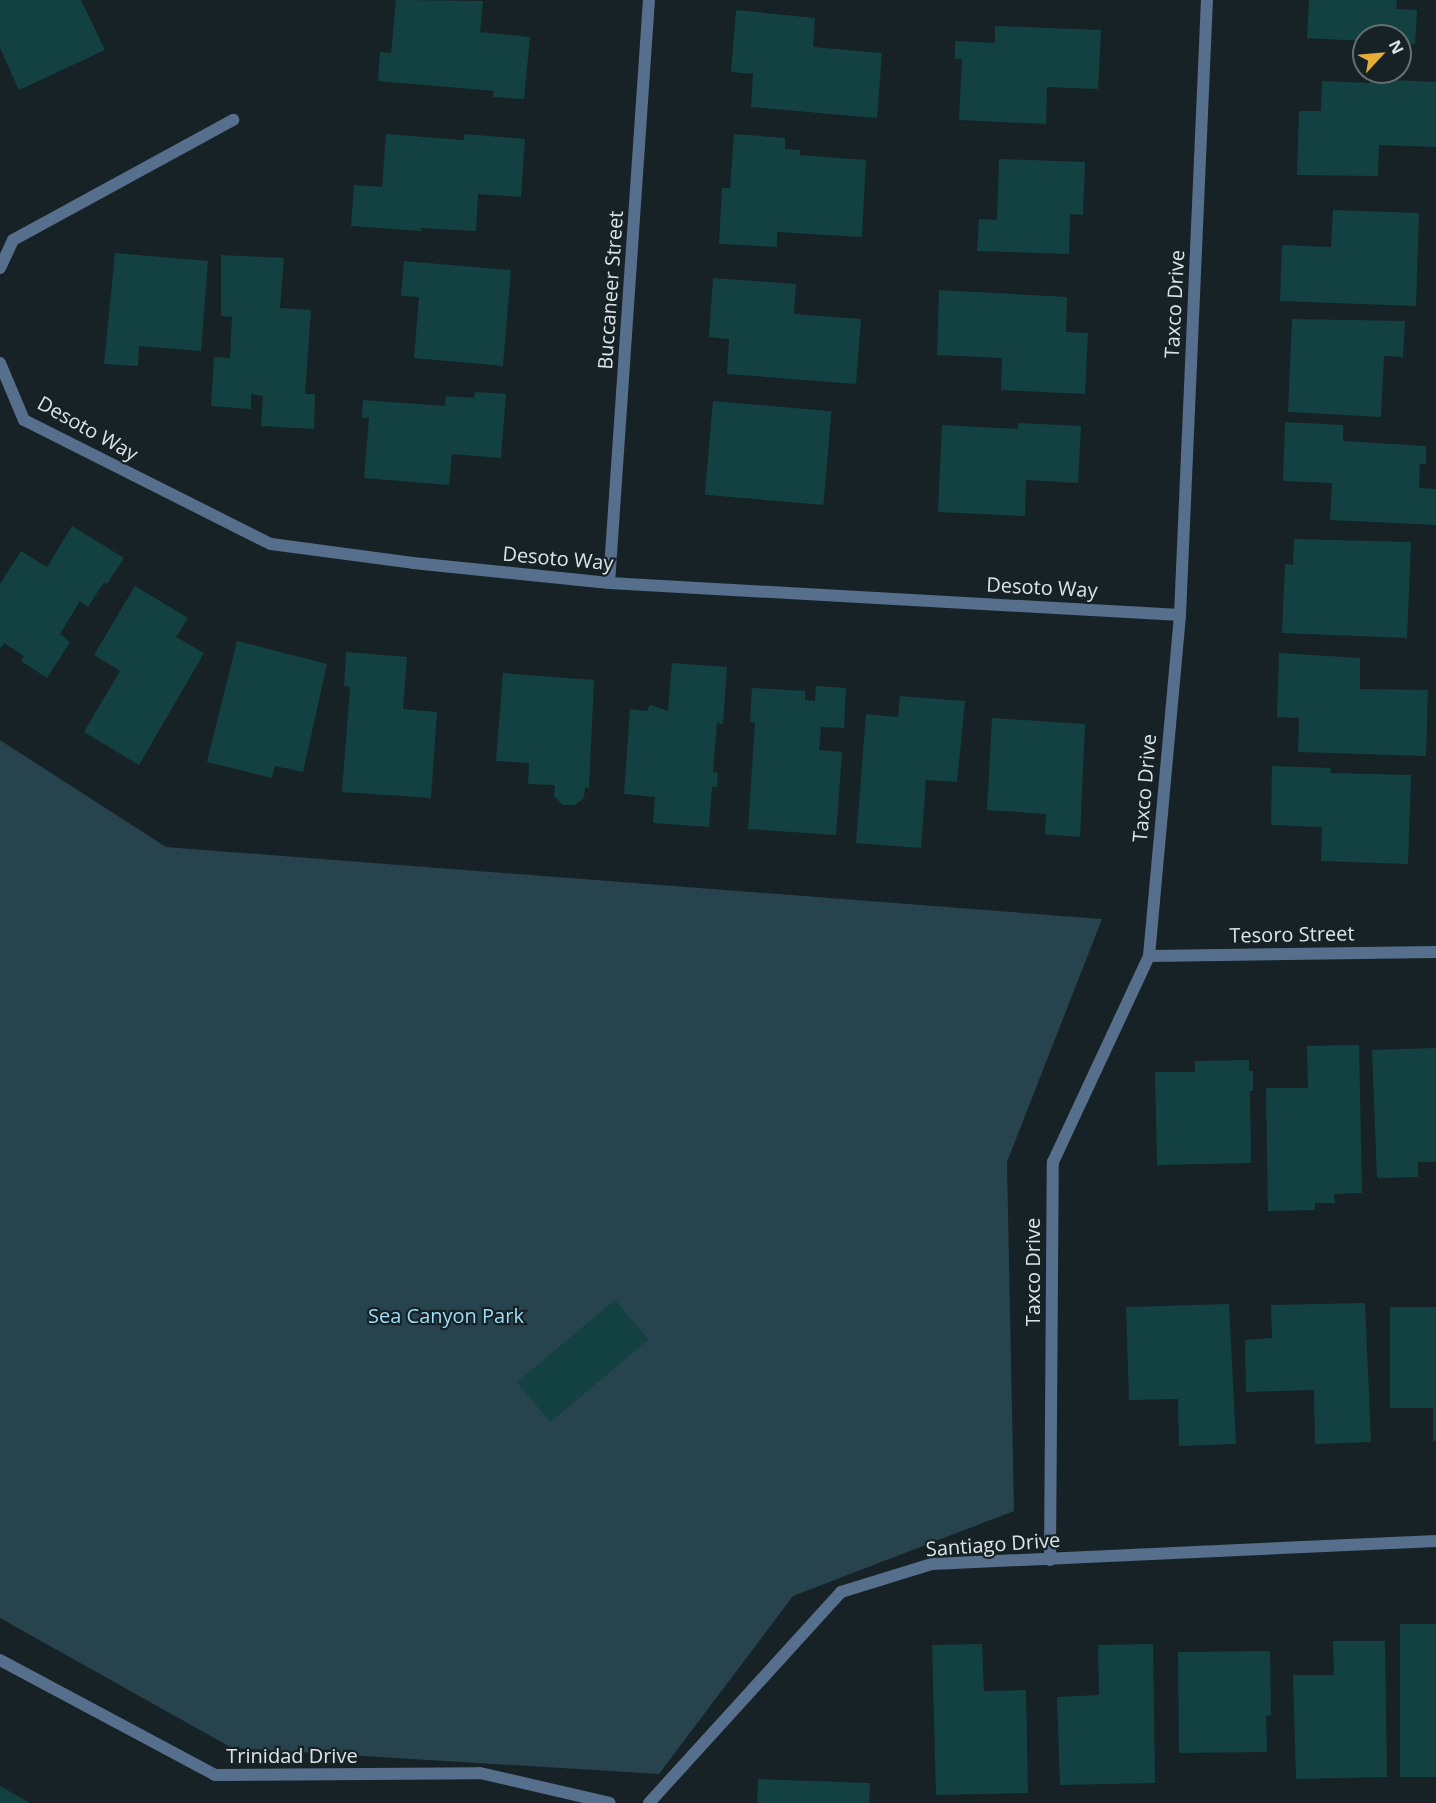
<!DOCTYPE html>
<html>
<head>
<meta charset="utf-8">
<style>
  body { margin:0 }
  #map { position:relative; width:1436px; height:1803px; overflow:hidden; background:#172226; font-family:"Open Sans",sans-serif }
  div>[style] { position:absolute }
  .green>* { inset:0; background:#27434d }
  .building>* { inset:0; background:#134141; transform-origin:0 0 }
  .minor>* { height:12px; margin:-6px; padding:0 6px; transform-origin:6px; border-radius:6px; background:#566f8c }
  span { translate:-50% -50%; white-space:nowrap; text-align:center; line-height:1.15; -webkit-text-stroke:4.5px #172226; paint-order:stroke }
  .street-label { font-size:20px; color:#dde4e7 }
  .park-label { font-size:20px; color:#9edef7 }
  .north { position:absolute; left:1352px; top:24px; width:60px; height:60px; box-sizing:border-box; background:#172226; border:2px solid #667073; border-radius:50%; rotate:64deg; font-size:16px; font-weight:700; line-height:24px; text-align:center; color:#dde4e7 }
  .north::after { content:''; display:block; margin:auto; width:21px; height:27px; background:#e4ae35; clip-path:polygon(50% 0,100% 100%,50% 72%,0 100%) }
</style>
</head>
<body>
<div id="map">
  <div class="green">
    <div style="clip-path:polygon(0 740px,166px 847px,1102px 919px,1007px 1162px,1014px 1511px,793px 1596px,659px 1774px,232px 1748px,0 1618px)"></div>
  </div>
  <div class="building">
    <div style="clip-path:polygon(0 0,81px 0,105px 50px,19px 90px,0 48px)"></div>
    <div style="clip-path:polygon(396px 0,483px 1px,480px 32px,530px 37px,524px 99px,493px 97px,494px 91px,378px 81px,380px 52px,391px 53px)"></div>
    <div style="clip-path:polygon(1309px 0,1397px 0,1396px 9px,1417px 10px,1415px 44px,1400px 43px,1400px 36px,1364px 36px,1364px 41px,1307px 38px)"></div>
    <div style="clip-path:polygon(736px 10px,815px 18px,813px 47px,882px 53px,877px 118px,751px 107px,753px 74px,731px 72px)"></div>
    <div style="clip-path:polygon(995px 26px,1101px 30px,1098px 89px,1047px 87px,1046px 124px,959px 120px,962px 59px,955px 59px,955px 41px,995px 43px)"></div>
    <div style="clip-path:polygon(1370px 79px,1436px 82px,1436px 147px,1379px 145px,1378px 176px,1297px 175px,1299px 111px,1321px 111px,1322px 81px,1370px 83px)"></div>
    <div style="clip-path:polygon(386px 134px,464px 140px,464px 134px,525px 139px,521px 197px,478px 194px,476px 231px,421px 228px,421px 231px,351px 226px,354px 185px,382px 187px)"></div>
    <div style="clip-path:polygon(734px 134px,785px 138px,785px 149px,800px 150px,800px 155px,866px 160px,862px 237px,777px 232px,777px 247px,719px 244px,722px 188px,730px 188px)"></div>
    <div style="clip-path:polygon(999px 159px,1085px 162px,1083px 215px,1070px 214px,1069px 254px,977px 251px,979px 219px,997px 220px)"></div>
    <div style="clip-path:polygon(1333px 210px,1419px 213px,1416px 306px,1280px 301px,1282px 245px,1331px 247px)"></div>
    <div style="clip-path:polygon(115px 253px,208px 261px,201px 351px,139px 346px,138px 366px,104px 364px)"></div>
    <div style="clip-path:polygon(221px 255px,284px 258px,280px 308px,311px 310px,305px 394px,315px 394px,314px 429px,261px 426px,263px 396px,251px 394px,251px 409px,211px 406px,214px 357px,230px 358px,232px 317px,221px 316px)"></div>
    <div style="clip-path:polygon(404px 261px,511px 270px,503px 366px,414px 358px,419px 297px,401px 296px)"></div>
    <div style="clip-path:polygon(713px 278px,796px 284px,794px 314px,861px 319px,856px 384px,727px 374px,729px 339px,709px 337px)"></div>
    <div style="clip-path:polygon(939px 290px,1067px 297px,1066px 332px,1088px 333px,1085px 394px,1001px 390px,1002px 358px,937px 355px)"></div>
    <div style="clip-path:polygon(1292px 319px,1405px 321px,1403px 357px,1384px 356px,1381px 417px,1288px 412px)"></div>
    <div style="clip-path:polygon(475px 392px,506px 394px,501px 458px,452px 454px,449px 485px,364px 478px,369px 418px,362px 418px,363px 400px,445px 406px,446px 396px,474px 398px)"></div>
    <div style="left:713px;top:401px;width:119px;height:94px;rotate:5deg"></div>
    <div style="clip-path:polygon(1285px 422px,1343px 425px,1343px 441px,1426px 446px,1426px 464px,1420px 464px,1419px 488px,1436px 489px,1436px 525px,1330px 520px,1332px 483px,1283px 481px)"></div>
    <div style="clip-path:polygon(1018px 423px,1081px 426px,1078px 483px,1026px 480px,1025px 516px,938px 512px,942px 425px,1018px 429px)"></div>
    <div style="clip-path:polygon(72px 526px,124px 558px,107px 584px,104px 582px,88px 607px,80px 601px,60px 634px,70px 642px,47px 678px,21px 661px,24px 656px,4px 643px,0 649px,0 584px,21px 551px,47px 567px)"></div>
    <div style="clip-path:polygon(1294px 539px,1411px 542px,1407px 638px,1282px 633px,1285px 564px,1293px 565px)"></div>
    <div style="clip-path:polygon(135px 586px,188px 618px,176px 637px,204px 653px,139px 765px,84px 732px,120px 671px,94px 655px)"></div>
    <div style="clip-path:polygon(237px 641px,327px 664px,303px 772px,275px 766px,272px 778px,207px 762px)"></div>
    <div style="clip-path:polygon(346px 652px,407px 657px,403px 709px,437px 712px,431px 798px,342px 792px,350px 687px,344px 686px)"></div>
    <div style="clip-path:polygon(1279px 653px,1360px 658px,1360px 689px,1428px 690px,1426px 756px,1298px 752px,1299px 718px,1277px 717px)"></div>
    <div style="clip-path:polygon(672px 663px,727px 667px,723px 724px,717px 723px,713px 772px,718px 773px,717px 787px,712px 787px,709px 827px,653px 823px,655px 797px,624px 794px,630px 709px,647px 711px,650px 705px,668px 711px)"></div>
    <div style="clip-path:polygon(503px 673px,594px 680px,589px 788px,585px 787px,584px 798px,575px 805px,563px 805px,554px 796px,555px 785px,528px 784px,529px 763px,496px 761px)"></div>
    <div style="clip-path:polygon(816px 686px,846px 688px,844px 728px,821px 727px,819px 750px,842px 752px,836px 835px,748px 829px,755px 723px,750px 722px,752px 688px,805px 691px,805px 700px,815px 701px)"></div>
    <div style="clip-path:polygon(900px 696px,965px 701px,957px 782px,926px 780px,921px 848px,856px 843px,866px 714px,898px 717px)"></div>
    <div style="clip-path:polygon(992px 718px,1085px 724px,1080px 837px,1045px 834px,1046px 814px,987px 810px)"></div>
    <div style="clip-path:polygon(1272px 766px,1331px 768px,1330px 773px,1411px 775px,1408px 864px,1321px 861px,1322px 827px,1271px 825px)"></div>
    <div style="clip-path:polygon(1359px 1045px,1362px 1193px,1334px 1194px,1335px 1203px,1315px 1203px,1315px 1210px,1268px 1211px,1266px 1088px,1308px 1088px,1307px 1046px)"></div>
    <div style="clip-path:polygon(1436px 1048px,1436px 1162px,1418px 1162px,1418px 1177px,1377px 1178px,1372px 1050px)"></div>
    <div style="clip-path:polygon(1249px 1060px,1249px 1071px,1253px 1071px,1253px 1091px,1250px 1091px,1251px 1163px,1157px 1165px,1155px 1072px,1195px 1072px,1195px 1061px)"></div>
    <div style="left:615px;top:1300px;width:52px;height:128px;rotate:50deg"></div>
    <div style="clip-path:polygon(1365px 1303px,1371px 1442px,1315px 1444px,1314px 1390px,1246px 1392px,1245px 1340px,1272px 1338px,1271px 1305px)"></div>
    <div style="clip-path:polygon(1229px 1304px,1236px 1444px,1179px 1446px,1178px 1399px,1129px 1400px,1126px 1307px)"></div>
    <div style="clip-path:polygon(1390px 1307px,1436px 1307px,1436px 1441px,1433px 1441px,1433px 1408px,1390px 1408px)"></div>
    <div style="left:1400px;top:1624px;width:36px;height:153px"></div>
    <div style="clip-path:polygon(1333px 1641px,1385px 1641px,1387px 1777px,1296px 1779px,1293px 1675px,1334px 1675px)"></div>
    <div style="clip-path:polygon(982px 1644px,984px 1691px,1026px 1690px,1028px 1793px,936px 1795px,932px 1645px)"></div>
    <div style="clip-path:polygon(1153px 1644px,1155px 1783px,1060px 1785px,1057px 1697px,1099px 1695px,1098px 1645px)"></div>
    <div style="clip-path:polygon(1270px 1651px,1271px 1715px,1266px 1716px,1267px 1752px,1179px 1753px,1178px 1652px)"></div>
    <div style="left:758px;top:1779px;width:112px;height:24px;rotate:2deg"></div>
    <div style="clip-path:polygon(0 1786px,30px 1803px,0 1803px)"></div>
  </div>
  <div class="minor">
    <div style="left:0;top:268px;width:31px;rotate:-65deg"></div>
    <div style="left:13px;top:240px;width:251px;rotate:-28.6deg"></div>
    <div style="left:0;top:363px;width:62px;rotate:67.2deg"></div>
    <div style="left:24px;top:420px;width:276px;rotate:26.7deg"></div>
    <div style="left:271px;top:544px;width:143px;rotate:7.6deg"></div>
    <div style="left:413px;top:563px;width:197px;rotate:5.8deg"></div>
    <div style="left:609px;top:583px;width:572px;rotate:3.21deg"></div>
    <div style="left:609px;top:583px;width:584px;rotate:-86.08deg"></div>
    <div style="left:1149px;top:956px;width:287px;rotate:-0.8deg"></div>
    <div style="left:1050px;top:1560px;width:398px;rotate:-89.6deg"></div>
    <div style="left:1053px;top:1162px;width:227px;rotate:-65deg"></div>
    <div style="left:1149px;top:956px;width:342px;rotate:-84.8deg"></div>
    <div style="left:1180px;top:615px;width:616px;rotate:-87.49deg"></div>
    <div style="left:0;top:1660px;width:244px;rotate:28.1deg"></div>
    <div style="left:215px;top:1775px;width:265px;rotate:-0.4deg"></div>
    <div style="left:480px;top:1773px;width:133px;rotate:13deg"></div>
    <div style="left:649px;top:1803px;width:285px;rotate:-47.7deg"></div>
    <div style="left:841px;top:1592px;width:95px;rotate:-17.1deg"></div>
    <div style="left:932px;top:1564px;width:505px;rotate:-2.61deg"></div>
  </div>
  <div class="street-label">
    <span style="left:610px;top:290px;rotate:-86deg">Buccaneer Street</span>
    <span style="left:1174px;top:304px;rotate:-87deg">Taxco Drive</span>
    <span style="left:88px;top:428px;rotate:29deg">Desoto Way</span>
    <span style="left:558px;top:558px;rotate:5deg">Desoto Way</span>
    <span style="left:1042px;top:587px;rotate:3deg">Desoto Way</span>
    <span style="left:1144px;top:788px;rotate:-85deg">Taxco Drive</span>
    <span style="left:1292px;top:934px;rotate:-1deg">Tesoro Street</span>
    <span style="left:1032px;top:1272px;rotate:-90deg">Taxco Drive</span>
    <span style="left:993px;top:1544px;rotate:-4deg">Santiago Drive</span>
    <span style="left:292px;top:1755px">Trinidad Drive</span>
  </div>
  <div class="park-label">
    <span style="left:446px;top:1315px">Sea Canyon Park</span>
  </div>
  <div class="north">N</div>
</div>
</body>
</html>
